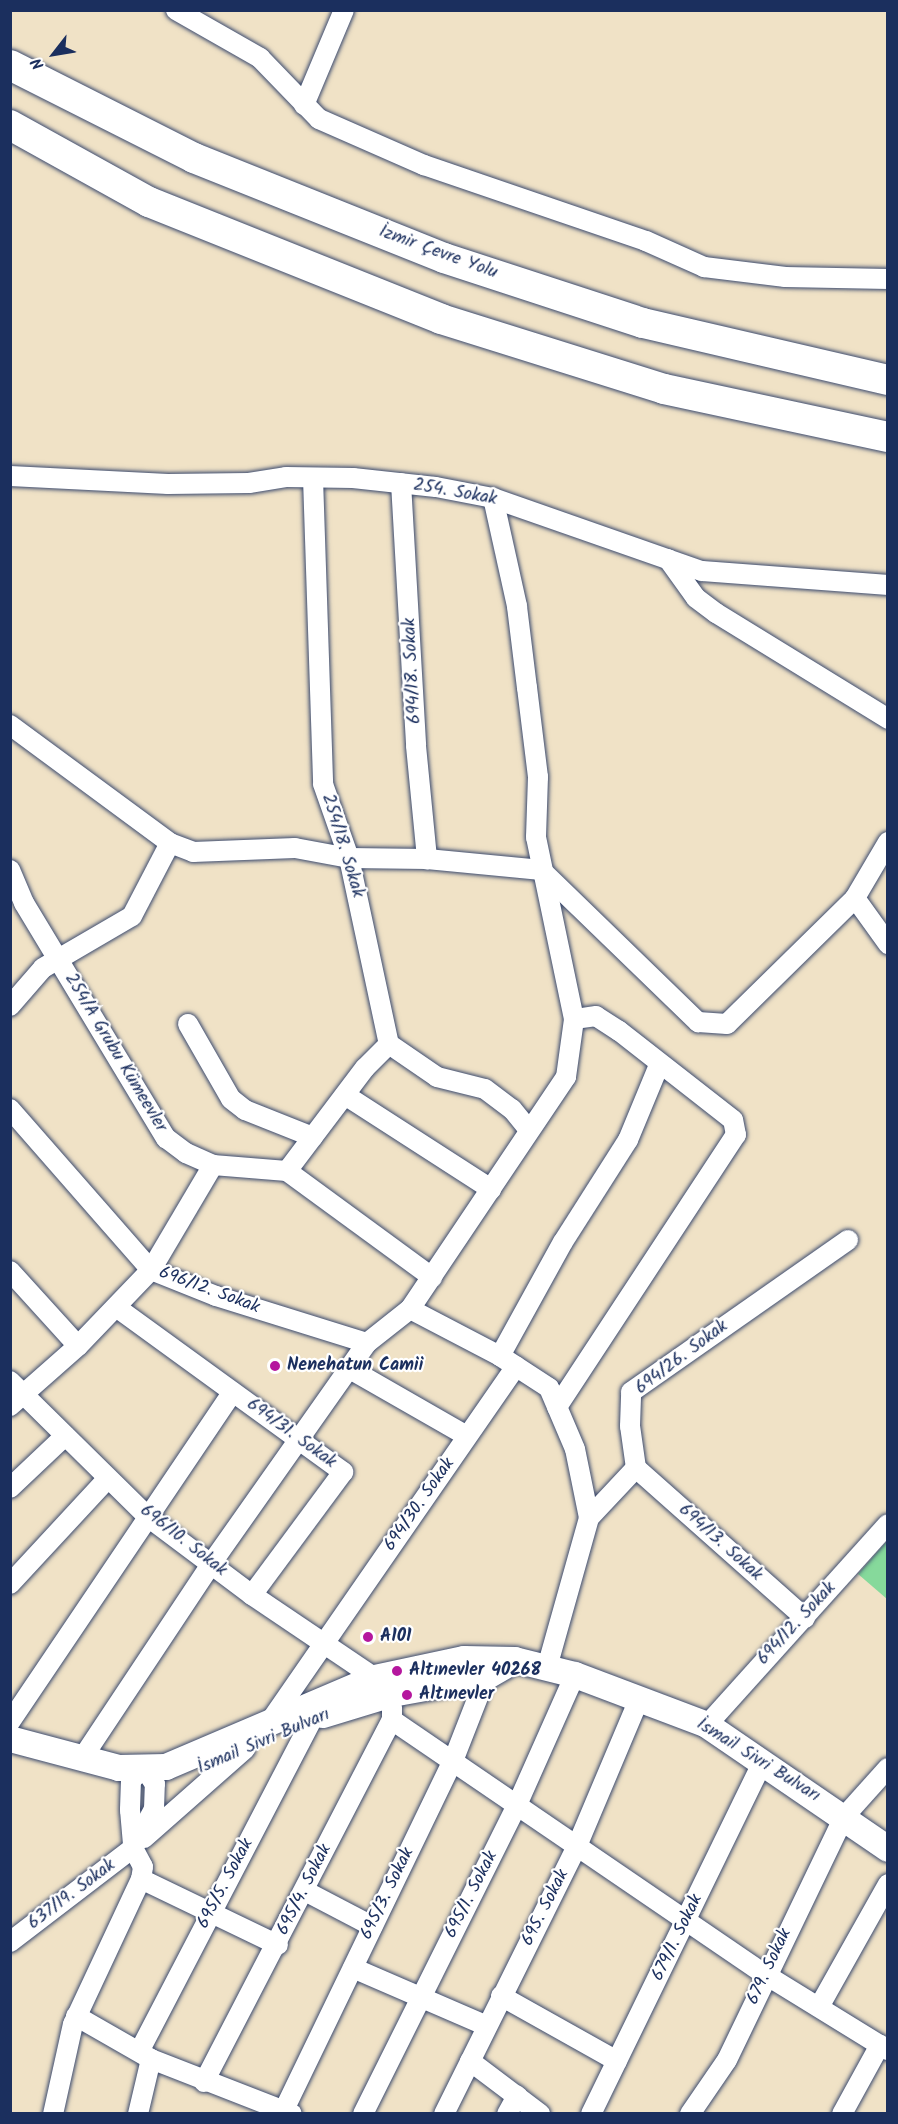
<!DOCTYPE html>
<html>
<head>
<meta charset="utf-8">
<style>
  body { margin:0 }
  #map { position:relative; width:898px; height:2124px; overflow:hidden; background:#f0e2c6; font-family:Kalam,sans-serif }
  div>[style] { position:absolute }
  .green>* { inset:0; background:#86d99b }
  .roads { filter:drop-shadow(0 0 2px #3b4a6e) drop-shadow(0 0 2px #3b4a6e) }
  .minor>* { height:20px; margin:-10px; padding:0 10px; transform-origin:10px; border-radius:10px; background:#fff }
  .major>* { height:26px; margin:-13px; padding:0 13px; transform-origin:13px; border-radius:13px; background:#fff }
  .highway>* { height:30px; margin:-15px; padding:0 15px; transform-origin:15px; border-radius:15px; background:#fff }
  .dots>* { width:16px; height:16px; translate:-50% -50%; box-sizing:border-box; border:3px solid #fff; border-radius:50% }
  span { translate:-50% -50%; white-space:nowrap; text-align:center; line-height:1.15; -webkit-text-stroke:4.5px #fff; paint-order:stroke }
  .street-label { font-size:18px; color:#1b2f5e }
  .poi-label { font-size:18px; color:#1b2f5e; font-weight:700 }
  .left { translate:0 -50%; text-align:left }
  .frame { position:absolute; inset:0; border:12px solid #1b2f5e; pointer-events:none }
  .north { position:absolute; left:24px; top:24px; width:60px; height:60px; -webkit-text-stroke:4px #fff; paint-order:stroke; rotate:239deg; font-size:16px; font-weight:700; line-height:24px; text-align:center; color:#1b2f5e }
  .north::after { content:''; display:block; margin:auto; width:21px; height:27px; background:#1b2f5e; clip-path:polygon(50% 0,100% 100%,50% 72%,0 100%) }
</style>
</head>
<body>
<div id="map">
  <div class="green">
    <div style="clip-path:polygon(887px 1541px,887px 1599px,858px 1574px)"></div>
  </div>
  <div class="roads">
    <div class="minor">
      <div style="left:176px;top:10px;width:97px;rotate:29.7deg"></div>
      <div style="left:260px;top:58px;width:85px;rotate:46deg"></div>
      <div style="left:319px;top:119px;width:115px;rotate:23.7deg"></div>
      <div style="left:424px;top:165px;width:235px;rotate:18.9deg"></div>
      <div style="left:646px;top:241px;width:64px;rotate:24.1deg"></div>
      <div style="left:704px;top:267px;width:82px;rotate:7deg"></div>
      <div style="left:785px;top:277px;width:103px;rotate:1.1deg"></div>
      <div style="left:304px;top:105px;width:103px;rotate:-67.2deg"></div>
      <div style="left:10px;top:476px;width:158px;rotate:2.9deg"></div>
      <div style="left:168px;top:484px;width:81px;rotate:-0.7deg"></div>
      <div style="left:249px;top:483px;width:37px;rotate:-9deg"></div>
      <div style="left:286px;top:477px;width:67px;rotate:0.9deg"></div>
      <div style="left:353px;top:478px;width:83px;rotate:6.2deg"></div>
      <div style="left:436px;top:487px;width:58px;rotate:10.9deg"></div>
      <div style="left:493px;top:498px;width:221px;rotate:19.3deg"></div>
      <div style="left:702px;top:571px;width:187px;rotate:4.3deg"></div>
      <div style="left:313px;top:478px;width:306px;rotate:88.1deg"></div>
      <div style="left:323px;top:784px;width:78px;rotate:70.6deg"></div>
      <div style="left:349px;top:858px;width:190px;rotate:77.9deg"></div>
      <div style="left:389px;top:1044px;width:58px;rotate:34.5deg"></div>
      <div style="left:437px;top:1077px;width:49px;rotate:14deg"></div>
      <div style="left:485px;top:1089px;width:34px;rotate:37deg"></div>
      <div style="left:512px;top:1109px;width:27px;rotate:51deg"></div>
      <div style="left:401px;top:483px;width:263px;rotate:86.7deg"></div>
      <div style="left:416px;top:746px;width:114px;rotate:84.4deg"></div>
      <div style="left:668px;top:559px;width:48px;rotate:54.3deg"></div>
      <div style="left:696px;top:598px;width:25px;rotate:37deg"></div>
      <div style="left:716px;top:613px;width:202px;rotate:31.6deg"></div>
      <div style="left:10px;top:725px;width:199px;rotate:36.4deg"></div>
      <div style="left:170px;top:843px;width:25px;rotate:21deg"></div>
      <div style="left:193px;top:852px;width:102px;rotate:-2.2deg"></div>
      <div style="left:295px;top:848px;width:55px;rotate:10.5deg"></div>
      <div style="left:349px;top:858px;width:78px;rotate:0.7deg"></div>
      <div style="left:427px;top:859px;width:115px;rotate:5.5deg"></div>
      <div style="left:541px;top:870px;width:219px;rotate:44.1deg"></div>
      <div style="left:698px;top:1022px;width:29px;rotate:4deg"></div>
      <div style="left:727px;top:1024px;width:180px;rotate:-44.5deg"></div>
      <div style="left:855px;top:898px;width:65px;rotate:-59.5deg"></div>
      <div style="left:10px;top:870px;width:36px;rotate:67deg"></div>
      <div style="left:24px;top:903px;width:275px;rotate:58.9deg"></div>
      <div style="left:166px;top:1138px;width:25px;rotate:37deg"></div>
      <div style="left:186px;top:1153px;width:30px;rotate:24deg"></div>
      <div style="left:213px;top:1165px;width:74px;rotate:4.6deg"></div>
      <div style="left:287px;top:1171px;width:129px;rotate:-52.9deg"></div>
      <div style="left:365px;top:1068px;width:34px;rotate:-45deg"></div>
      <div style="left:855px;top:898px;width:57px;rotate:54.3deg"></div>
      <div style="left:10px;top:1006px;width:50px;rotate:-49deg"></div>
      <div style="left:43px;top:968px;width:103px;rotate:-30.3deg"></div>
      <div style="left:132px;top:916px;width:82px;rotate:-62.5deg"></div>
      <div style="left:188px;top:1024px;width:86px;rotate:60.2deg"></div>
      <div style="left:231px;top:1099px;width:18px;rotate:38deg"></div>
      <div style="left:245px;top:1110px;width:73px;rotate:21.7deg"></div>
      <div style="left:345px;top:1095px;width:174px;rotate:32.8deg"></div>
      <div style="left:10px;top:1109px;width:214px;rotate:48.8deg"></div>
      <div style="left:151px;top:1270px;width:70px;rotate:21.8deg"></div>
      <div style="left:216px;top:1296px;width:158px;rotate:17.3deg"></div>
      <div style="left:287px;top:1171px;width:180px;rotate:36.2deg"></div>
      <div style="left:10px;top:1271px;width:101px;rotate:47.8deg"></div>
      <div style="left:116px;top:1307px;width:281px;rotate:36deg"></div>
      <div style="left:343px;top:1472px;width:153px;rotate:126.5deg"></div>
      <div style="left:410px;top:1309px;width:102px;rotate:27.6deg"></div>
      <div style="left:500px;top:1356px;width:59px;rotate:33.1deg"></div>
      <div style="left:549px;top:1388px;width:66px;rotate:66.9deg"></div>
      <div style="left:575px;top:1449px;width:70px;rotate:78.5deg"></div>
      <div style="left:589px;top:1518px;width:155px;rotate:105.7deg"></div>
      <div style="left:500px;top:1356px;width:130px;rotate:-61.1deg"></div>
      <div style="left:563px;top:1242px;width:121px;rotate:-57.5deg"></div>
      <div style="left:628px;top:1140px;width:81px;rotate:-67.5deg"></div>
      <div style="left:350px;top:1369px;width:135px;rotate:29.8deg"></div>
      <div style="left:10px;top:1381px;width:194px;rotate:44.6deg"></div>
      <div style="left:148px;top:1517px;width:130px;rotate:36.9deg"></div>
      <div style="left:252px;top:1595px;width:148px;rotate:34deg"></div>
      <div style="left:10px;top:1406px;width:91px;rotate:-41.4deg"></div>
      <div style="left:78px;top:1346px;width:105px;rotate:-46.2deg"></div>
      <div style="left:151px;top:1270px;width:122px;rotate:-59.4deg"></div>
      <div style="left:557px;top:1407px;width:326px;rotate:-56.7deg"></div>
      <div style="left:736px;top:1135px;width:15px;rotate:-101deg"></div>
      <div style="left:733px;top:1120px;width:145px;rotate:-142deg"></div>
      <div style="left:619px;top:1031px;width:27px;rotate:-147deg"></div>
      <div style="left:596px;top:1016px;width:22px;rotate:172deg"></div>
      <div style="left:636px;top:1468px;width:226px;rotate:41.6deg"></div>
      <div style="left:10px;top:1488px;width:76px;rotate:-43.4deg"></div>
      <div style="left:589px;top:1518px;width:69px;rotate:-46.8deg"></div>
      <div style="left:636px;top:1468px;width:42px;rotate:-98.1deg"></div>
      <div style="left:630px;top:1426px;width:34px;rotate:-88deg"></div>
      <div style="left:631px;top:1392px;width:265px;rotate:-35deg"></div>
      <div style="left:10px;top:1584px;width:144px;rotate:-47.2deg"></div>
      <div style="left:392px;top:1720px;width:453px;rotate:34.3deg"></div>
      <div style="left:766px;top:1975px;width:143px;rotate:31.6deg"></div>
      <div style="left:10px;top:1722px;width:398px;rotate:-56deg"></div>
      <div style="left:269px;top:1723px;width:434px;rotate:-55.3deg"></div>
      <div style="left:707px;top:1725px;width:270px;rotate:-48deg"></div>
      <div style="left:83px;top:1757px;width:232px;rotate:-56.4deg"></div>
      <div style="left:211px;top:1564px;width:271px;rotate:-54.8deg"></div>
      <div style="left:367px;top:1343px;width:55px;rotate:-38.3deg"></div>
      <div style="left:410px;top:1309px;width:280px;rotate:-56.1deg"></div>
      <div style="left:566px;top:1077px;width:59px;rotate:-82.1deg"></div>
      <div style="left:574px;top:1019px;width:186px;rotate:-101.8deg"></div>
      <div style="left:536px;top:837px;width:60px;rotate:-88.1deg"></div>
      <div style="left:538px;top:777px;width:90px;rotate:-97deg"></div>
      <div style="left:527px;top:688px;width:83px;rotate:-97deg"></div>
      <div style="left:517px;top:606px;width:111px;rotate:-102.5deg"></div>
      <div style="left:144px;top:1838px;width:135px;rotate:-41.4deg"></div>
      <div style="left:141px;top:1879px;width:152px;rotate:25.7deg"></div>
      <div style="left:305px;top:1891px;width:76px;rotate:27.6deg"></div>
      <div style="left:10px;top:1942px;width:155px;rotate:-37.4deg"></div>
      <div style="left:133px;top:1848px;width:44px;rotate:-61.7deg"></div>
      <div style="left:154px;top:1809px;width:25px;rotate:-88deg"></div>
      <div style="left:155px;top:1784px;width:19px;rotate:-125deg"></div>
      <div style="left:144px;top:1768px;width:18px;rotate:137deg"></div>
      <div style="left:131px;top:1780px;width:30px;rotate:92deg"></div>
      <div style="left:130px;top:1810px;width:38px;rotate:85deg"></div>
      <div style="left:133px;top:1848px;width:21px;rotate:62deg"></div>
      <div style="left:143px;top:1867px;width:12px;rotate:99deg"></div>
      <div style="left:141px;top:1879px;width:160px;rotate:115.1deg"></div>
      <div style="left:73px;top:2024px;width:92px;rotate:102.5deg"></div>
      <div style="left:353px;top:1968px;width:146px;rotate:23.4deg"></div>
      <div style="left:501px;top:1996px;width:133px;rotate:29.3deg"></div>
      <div style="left:819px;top:2007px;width:141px;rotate:-60.7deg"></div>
      <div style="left:76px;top:2016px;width:86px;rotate:29.8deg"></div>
      <div style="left:151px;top:2059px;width:57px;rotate:103.3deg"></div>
      <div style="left:140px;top:2050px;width:374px;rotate:-62.5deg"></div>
      <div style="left:151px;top:2059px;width:151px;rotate:21.3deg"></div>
      <div style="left:470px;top:2061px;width:88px;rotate:37.1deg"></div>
      <div style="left:204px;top:2082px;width:408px;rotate:-62.6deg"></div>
      <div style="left:392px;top:1720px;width:13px;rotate:-90deg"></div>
      <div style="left:284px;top:2110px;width:388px;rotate:-64.2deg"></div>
      <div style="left:453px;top:1761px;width:90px;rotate:-68.6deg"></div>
      <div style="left:363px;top:2114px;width:345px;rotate:-63.5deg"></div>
      <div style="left:517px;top:1805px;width:142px;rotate:-66deg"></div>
      <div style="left:444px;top:2114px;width:299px;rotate:-63.6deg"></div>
      <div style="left:577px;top:1846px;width:160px;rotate:-67.1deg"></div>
      <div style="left:507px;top:2114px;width:21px;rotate:-61deg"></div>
      <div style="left:591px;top:2114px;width:392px;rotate:-64deg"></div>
      <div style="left:690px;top:2114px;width:65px;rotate:-55.6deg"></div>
      <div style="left:727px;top:2060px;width:270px;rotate:-64.3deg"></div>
      <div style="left:844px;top:1817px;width:66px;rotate:-48.1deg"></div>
      <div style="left:842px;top:2114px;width:79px;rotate:-61.2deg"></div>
    </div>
    <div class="major">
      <div style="left:323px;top:1715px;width:72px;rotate:-16.9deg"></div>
      <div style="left:392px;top:1694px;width:96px;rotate:-10.3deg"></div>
      <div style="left:486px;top:1677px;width:30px;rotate:-30deg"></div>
      <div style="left:10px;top:1739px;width:113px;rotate:14.9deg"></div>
      <div style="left:119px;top:1768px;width:47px;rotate:-1.2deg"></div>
      <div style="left:166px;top:1767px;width:227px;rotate:-23.1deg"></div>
      <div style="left:375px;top:1678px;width:91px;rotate:-12.1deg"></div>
      <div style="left:464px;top:1659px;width:51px;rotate:1.1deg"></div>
      <div style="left:515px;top:1660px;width:62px;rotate:14deg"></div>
      <div style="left:575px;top:1675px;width:141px;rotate:20.7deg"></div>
      <div style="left:707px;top:1725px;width:219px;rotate:34.4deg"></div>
    </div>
    <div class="highway">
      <div style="left:10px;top:65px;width:206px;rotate:26.8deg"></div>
      <div style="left:194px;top:158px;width:269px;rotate:21.8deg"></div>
      <div style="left:444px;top:258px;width:209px;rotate:18.1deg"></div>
      <div style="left:643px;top:323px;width:252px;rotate:13.1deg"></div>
      <div style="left:10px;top:125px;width:159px;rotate:29deg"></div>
      <div style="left:149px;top:202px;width:315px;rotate:21.8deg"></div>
      <div style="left:441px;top:319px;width:234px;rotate:17.4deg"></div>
      <div style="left:664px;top:389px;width:229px;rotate:12.1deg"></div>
    </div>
  </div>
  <div class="dots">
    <div style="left:275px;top:1366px;background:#b5179e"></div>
    <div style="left:368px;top:1637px;background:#b5179e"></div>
    <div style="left:397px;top:1671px;background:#b5179e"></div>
    <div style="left:407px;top:1695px;background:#b5179e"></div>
  </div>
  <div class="street-label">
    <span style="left:438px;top:253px;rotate:20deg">İzmir Çevre Yolu</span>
    <span style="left:455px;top:493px;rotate:10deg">254. Sokak</span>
    <span style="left:413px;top:671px;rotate:-93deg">694/18. Sokak</span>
    <span style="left:342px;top:846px;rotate:73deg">254/18. Sokak</span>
    <span style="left:115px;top:1053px;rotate:59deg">254/A Grubu Kümeevler</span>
    <span style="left:209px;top:1291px;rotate:20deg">696/12. Sokak</span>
    <span style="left:682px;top:1358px;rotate:-37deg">694/26. Sokak</span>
    <span style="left:291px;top:1434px;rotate:36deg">694/31. Sokak</span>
    <span style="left:420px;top:1505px;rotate:-55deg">694/30. Sokak</span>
    <span style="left:183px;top:1541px;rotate:38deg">696/10. Sokak</span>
    <span style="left:720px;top:1543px;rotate:42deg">694/13. Sokak</span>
    <span style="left:797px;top:1624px;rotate:-47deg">694/12. Sokak</span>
    <span style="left:264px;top:1742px;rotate:-23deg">İsmail Sivri Bulvarı</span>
    <span style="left:758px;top:1761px;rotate:32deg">İsmail Sivri Bulvarı</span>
    <span style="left:226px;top:1884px;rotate:-62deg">695/5. Sokak</span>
    <span style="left:305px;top:1890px;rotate:-63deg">695/4. Sokak</span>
    <span style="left:388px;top:1894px;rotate:-64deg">695/3. Sokak</span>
    <span style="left:72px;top:1895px;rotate:-37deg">637/19. Sokak</span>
    <span style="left:472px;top:1895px;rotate:-63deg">695/1. Sokak</span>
    <span style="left:546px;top:1908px;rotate:-63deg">695. Sokak</span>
    <span style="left:678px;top:1938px;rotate:-64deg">679/1. Sokak</span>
    <span style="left:770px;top:1967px;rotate:-65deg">679. Sokak</span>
  </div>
  <div class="poi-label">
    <span class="left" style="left:287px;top:1366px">Nenehatun Camii</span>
    <span class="left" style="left:380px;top:1637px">A101</span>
    <span class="left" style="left:409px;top:1671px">Altınevler 40268</span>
    <span class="left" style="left:419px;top:1695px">Altınevler</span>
  </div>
  <div class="frame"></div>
  <div class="north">N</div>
</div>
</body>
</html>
